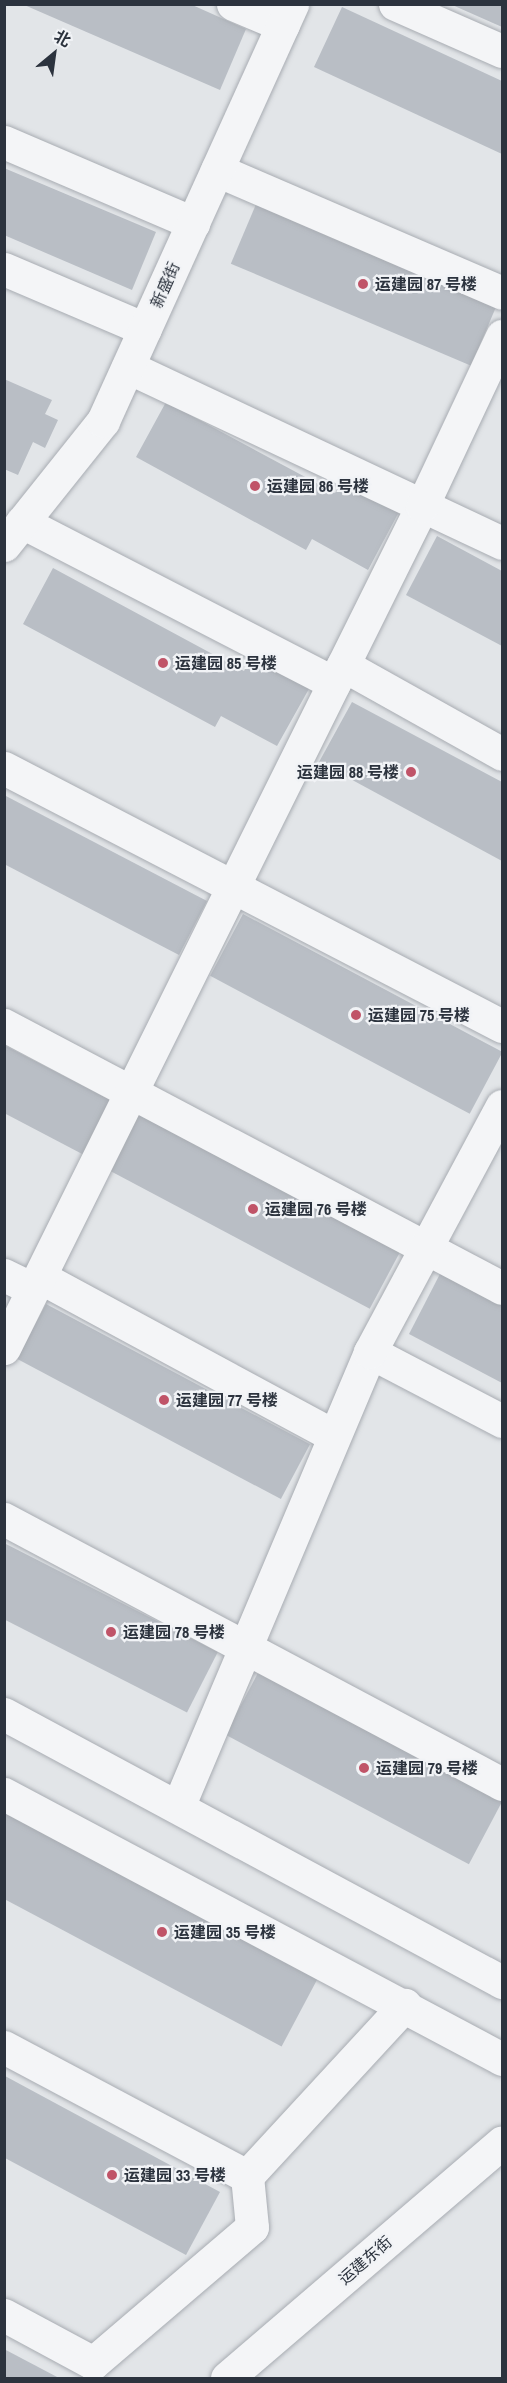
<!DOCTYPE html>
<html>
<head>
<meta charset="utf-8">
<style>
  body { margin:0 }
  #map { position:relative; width:507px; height:2383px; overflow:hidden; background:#e2e5e8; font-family:"Archivo Narrow","Noto Sans SC",sans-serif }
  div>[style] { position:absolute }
  .building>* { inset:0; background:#b9bec5; transform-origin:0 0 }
  .roads { filter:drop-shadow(0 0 2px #a8acb2) drop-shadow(0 0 2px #a8acb2) }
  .minor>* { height:33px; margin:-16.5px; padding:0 16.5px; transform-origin:16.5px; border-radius:16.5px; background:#f4f5f7 }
  .dots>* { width:16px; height:16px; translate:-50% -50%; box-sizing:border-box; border:3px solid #f1f3f6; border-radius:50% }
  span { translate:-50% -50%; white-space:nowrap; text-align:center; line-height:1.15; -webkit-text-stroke:4.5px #f1f3f6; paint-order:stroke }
  .poi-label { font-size:16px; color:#2c333e; font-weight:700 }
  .left { translate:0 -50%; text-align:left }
  .right { translate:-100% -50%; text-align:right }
  .street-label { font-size:16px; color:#2c333e }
  .frame { position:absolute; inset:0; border:6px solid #2c333e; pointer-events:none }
  .north { position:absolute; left:24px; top:24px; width:60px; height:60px; -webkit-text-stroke:4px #f1f3f6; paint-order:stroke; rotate:29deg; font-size:16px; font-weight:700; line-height:24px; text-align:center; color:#2c333e }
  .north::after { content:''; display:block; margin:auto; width:21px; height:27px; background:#2c333e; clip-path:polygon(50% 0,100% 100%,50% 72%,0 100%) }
</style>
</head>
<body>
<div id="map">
  <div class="building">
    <div style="clip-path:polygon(22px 4px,190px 4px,246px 29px,220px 90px)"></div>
    <div style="clip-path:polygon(450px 4px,502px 4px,502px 27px)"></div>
    <div style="clip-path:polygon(342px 7px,502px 81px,502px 154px,314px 67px)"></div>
    <div style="clip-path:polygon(4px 168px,156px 232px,132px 290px,4px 235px)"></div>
    <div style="left:257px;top:202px;width:261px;height:67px;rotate:23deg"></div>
    <div style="clip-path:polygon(4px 379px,52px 400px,45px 414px,58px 420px,45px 448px,33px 442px,18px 475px,4px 469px)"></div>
    <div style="clip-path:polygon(166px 402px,335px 493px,343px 479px,400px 510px,368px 570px,312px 539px,306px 550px,136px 457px)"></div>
    <div style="clip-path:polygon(437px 536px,502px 571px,502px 646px,406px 595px)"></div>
    <div style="clip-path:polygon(53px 568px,244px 671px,252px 655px,310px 687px,277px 746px,221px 716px,215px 727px,23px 624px)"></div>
    <div style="clip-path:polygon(352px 702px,502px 782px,502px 861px,319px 762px)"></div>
    <div style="clip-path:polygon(4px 795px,207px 901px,179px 955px,4px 864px)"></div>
    <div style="left:243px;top:914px;width:294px;height:70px;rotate:28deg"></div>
    <div style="clip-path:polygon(4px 1045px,114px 1102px,86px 1156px,4px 1113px)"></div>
    <div style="left:139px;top:1108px;width:298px;height:69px;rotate:28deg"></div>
    <div style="clip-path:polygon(442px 1270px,502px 1301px,502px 1383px,409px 1334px)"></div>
    <div style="left:46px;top:1304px;width:299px;height:62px;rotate:28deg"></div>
    <div style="left:4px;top:1543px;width:240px;height:68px;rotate:27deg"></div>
    <div style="left:259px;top:1671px;width:276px;height:72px;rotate:28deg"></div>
    <div style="left:4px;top:1806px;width:358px;height:82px;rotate:28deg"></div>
    <div style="clip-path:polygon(5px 2076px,220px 2192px,186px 2255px,5px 2158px)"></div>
    <div style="clip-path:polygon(4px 2349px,59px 2378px,4px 2378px)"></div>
  </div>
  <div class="roads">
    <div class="minor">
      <div style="left:233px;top:4px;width:54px;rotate:22.8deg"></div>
      <div style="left:395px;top:4px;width:117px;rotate:23.7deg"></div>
      <div style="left:4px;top:142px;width:206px;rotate:23.2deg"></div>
      <div style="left:217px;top:170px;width:310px;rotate:23.3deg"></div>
      <div style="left:4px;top:269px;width:153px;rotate:23.1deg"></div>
      <div style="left:128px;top:367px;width:413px;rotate:25.2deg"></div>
      <div style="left:22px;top:522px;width:351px;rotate:27.3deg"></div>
      <div style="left:4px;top:545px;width:159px;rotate:-51.4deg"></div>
      <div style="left:103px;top:421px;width:458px;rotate:-65.6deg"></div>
      <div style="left:343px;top:665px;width:182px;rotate:29.2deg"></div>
      <div style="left:4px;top:768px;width:561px;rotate:27.39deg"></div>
      <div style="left:4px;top:1025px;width:563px;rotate:27.84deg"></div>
      <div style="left:4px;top:1275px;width:32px;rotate:26deg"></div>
      <div style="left:40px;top:1277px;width:334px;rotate:28.4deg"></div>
      <div style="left:4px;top:1348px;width:940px;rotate:-63.6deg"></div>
      <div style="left:422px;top:506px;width:188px;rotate:-64.8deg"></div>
      <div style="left:370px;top:1352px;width:149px;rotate:27.6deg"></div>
      <div style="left:4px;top:1519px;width:564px;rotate:28.02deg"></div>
      <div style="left:4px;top:1714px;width:566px;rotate:28.29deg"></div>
      <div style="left:4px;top:1794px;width:564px;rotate:28.02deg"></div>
      <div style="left:178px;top:1807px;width:494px;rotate:-67.1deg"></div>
      <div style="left:370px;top:1352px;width:279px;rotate:-61.8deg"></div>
      <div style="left:4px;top:2047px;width:275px;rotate:28deg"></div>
      <div style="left:4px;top:2315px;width:101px;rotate:28.3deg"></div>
      <div style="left:93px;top:2363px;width:209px;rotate:-40.5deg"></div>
      <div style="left:252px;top:2227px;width:51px;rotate:-95.6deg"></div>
      <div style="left:247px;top:2176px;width:233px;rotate:-47.3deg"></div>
      <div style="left:227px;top:2378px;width:362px;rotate:-40.6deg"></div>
    </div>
  </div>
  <div class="dots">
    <div style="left:363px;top:284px;background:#c05468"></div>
    <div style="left:255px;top:486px;background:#c05468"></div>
    <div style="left:163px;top:663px;background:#c05468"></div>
    <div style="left:411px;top:772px;background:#c05468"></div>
    <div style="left:356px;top:1015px;background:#c05468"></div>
    <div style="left:253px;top:1209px;background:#c05468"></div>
    <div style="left:164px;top:1400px;background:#c05468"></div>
    <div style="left:111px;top:1632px;background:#c05468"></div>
    <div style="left:364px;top:1768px;background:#c05468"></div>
    <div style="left:162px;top:1932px;background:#c05468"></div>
    <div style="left:112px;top:2175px;background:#c05468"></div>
  </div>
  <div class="poi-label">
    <span class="left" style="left:375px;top:284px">运建园 87 号楼</span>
    <span class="left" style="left:267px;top:486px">运建园 86 号楼</span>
    <span class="left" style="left:175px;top:663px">运建园 85 号楼</span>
    <span class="right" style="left:399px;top:772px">运建园 88 号楼</span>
    <span class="left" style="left:368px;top:1015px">运建园 75 号楼</span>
    <span class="left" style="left:265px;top:1209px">运建园 76 号楼</span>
    <span class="left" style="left:176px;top:1400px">运建园 77 号楼</span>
    <span class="left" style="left:123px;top:1632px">运建园 78 号楼</span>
    <span class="left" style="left:376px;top:1768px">运建园 79 号楼</span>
    <span class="left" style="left:174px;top:1932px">运建园 35 号楼</span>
    <span class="left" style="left:124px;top:2175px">运建园 33 号楼</span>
  </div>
  <div class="street-label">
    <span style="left:165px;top:285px;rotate:-66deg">新盛街</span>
    <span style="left:365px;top:2260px;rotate:-41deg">运建东街</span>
  </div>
  <div class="frame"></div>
  <div class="north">北</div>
</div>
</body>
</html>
